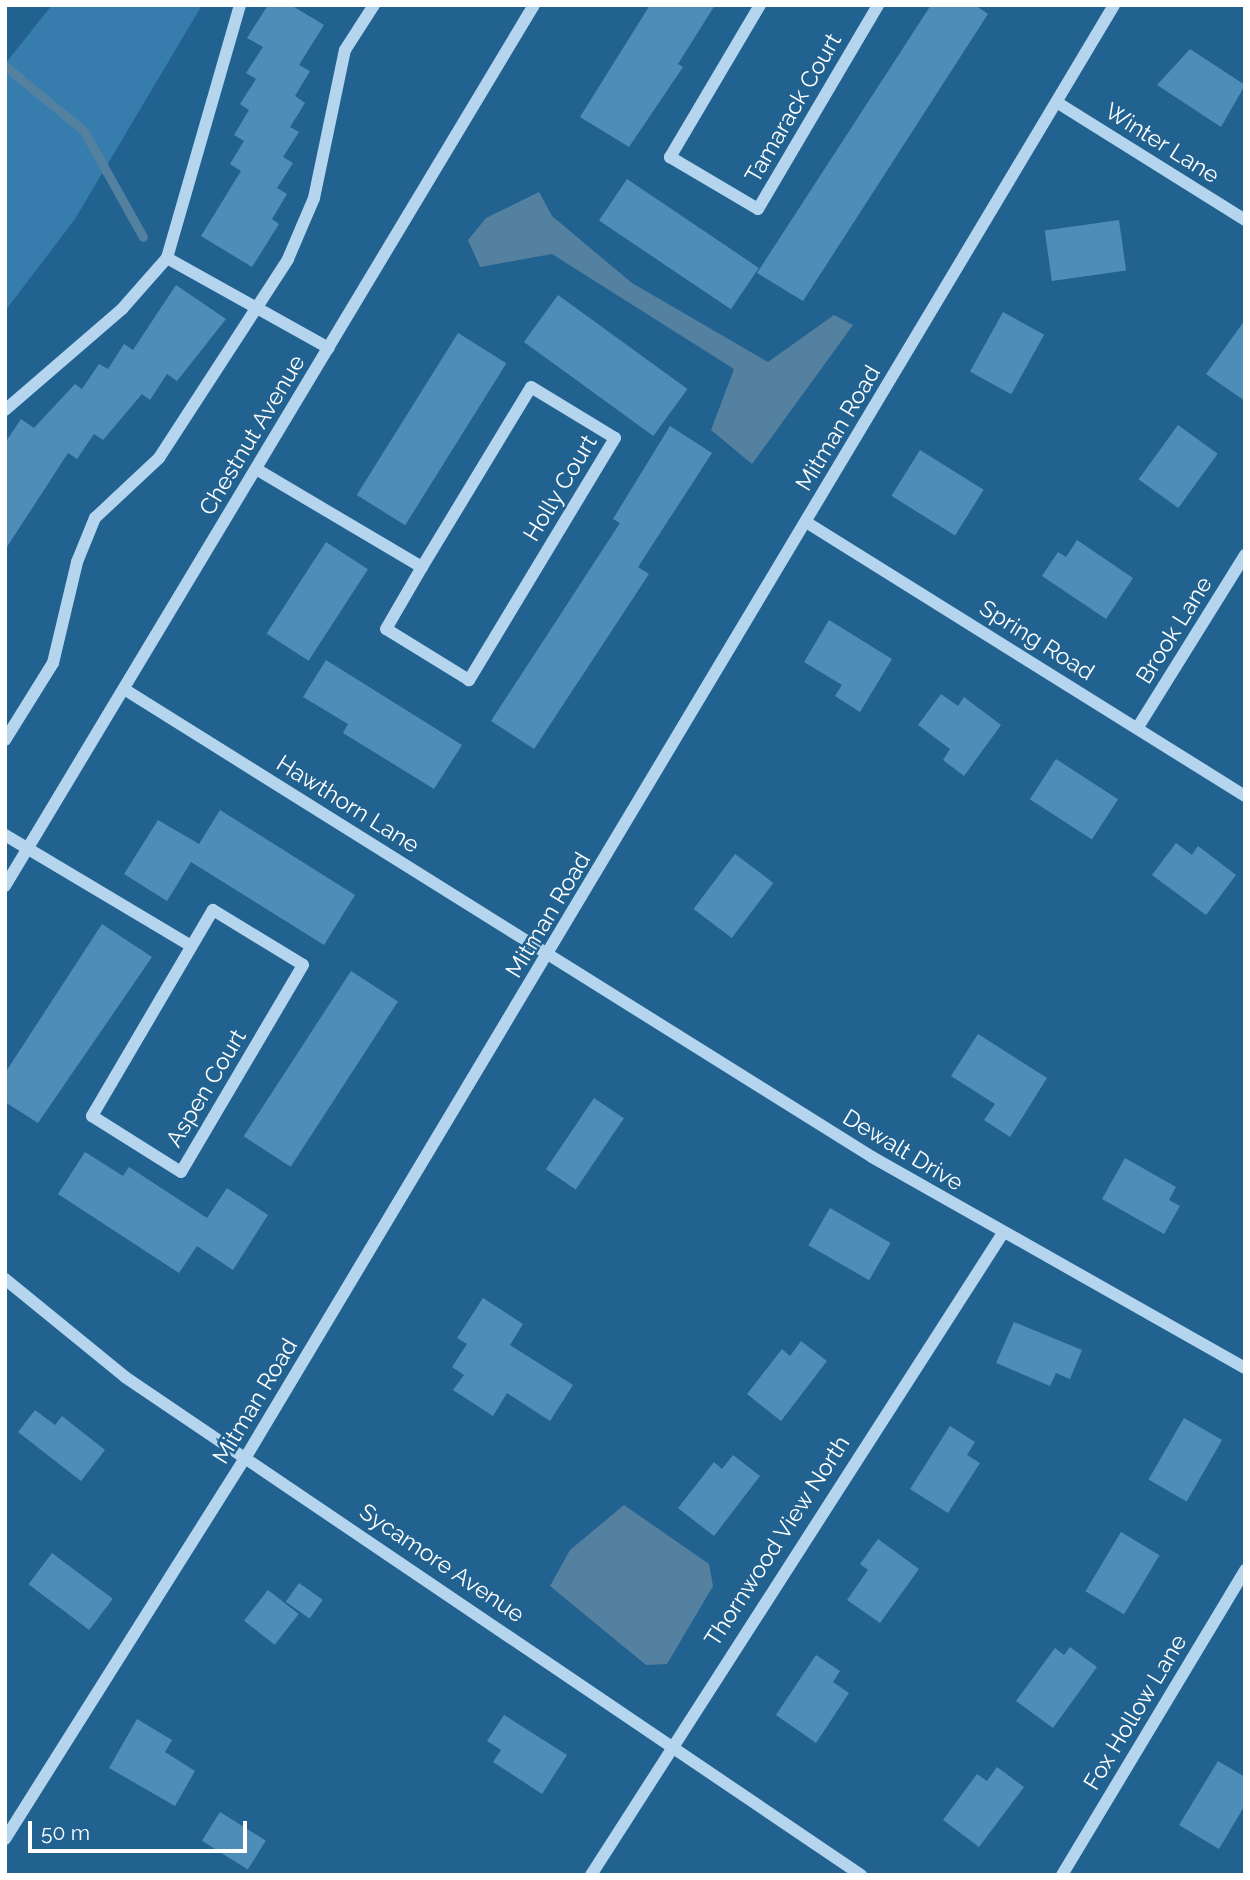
<!DOCTYPE html>
<html>
<head>
<meta charset="utf-8">
<style>
  body { margin:0 }
  #map { position:relative; width:1250px; height:1880px; overflow:hidden; background:#226291; font-family:Raleway,sans-serif }
  div>[style] { position:absolute }
  .green>* { inset:0; background:#367dae }
  .water>* { inset:0; background:#5581a0 }
  .stream>* { height:9px; margin:-4.5px; padding:0 4.5px; transform-origin:4.5px; border-radius:4.5px; background:#5581a0 }
  .building>* { inset:0; background:#4f8db9; transform-origin:0 0 }
  .minor>* { height:12px; margin:-6px; padding:0 6px; transform-origin:6px; border-radius:6px; background:#b4d5ed }
  span { translate:-50% -50%; white-space:nowrap; text-align:center; line-height:1.15; -webkit-text-stroke:5px #226291; paint-order:stroke }
  .street-label { font-size:23px; color:#fff }
  .frame { position:absolute; inset:0; border:7px solid #fff; pointer-events:none }
  .scale { position:absolute; left:28px; top:1821px; width:219px; height:32px; box-sizing:border-box; border:4px solid #fff; border-top:0; padding-left:9px; font-size:21px; line-height:24px; white-space:nowrap; color:#fff; -webkit-text-stroke:5px #226291; paint-order:stroke }
</style>
</head>
<body>
<div id="map">
  <div class="green">
    <div style="clip-path:polygon(52px 5px,202px 5px,75px 219px,5px 311px,5px 64px)"></div>
  </div>
  <div class="water">
    <div style="clip-path:polygon(539px 192px,552px 216px,632px 283px,768px 362px,834px 315px,853px 325px,752px 464px,711px 430px,734px 369px,552px 254px,480px 267px,468px 240px,486px 218px)"></div>
    <div style="clip-path:polygon(624px 1505px,709px 1564px,713px 1586px,667px 1664px,646px 1665px,550px 1586px,570px 1550px)"></div>
  </div>
  <div class="stream">
    <div style="left:5px;top:66px;width:102px;rotate:39.4deg"></div>
    <div style="left:84px;top:131px;width:121px;rotate:60.9deg"></div>
  </div>
  <div class="building">
    <div style="clip-path:polygon(268px 5px,291px 5px,324px 25px,299px 65px,310px 71px,295px 96px,305px 103px,290px 127px,299px 132px,283px 157px,293px 163px,277px 188px,287px 194px,272px 219px,279px 224px,252px 267px,201px 236px,241px 171px,230px 164px,244px 141px,234px 135px,249px 110px,240px 104px,256px 79px,246px 73px,263px 47px,247px 38px)"></div>
    <div style="clip-path:polygon(650px 5px,715px 5px,678px 64px,683px 67px,629px 147px,580px 117px)"></div>
    <div style="clip-path:polygon(931px 5px,975px 5px,988px 14px,803px 301px,757px 273px)"></div>
    <div style="clip-path:polygon(1190px 49px,1245px 85px,1221px 127px,1157px 85px)"></div>
    <div style="left:627px;top:179px;width:159px;height:50px;rotate:34deg"></div>
    <div style="left:1119px;top:220px;width:51px;height:75px;rotate:82deg"></div>
    <div style="clip-path:polygon(176px 285px,226px 319px,177px 381px,167px 374px,150px 400px,142px 394px,103px 440px,94px 434px,77px 459px,68px 453px,5px 550px,5px 443px,21px 419px,34px 428px,75px 384px,82px 389px,99px 364px,108px 369px,124px 344px,133px 350px)"></div>
    <div style="left:558px;top:295px;width:160px;height:58px;rotate:36deg"></div>
    <div style="left:1003px;top:312px;width:47px;height:68px;rotate:29deg"></div>
    <div style="clip-path:polygon(1245px 320px,1245px 401px,1206px 374px)"></div>
    <div style="left:458px;top:333px;width:57px;height:191px;rotate:32deg"></div>
    <div style="left:1178px;top:425px;width:49px;height:67px;rotate:36deg"></div>
    <div style="clip-path:polygon(670px 426px,712px 453px,638px 567px,649px 574px,534px 749px,491px 721px,620px 523px,613px 519px)"></div>
    <div style="left:920px;top:450px;width:75px;height:54px;rotate:32deg"></div>
    <div style="clip-path:polygon(1077px 540px,1133px 578px,1106px 619px,1042px 576px,1058px 552px,1066px 557px)"></div>
    <div style="left:326px;top:542px;width:50px;height:109px;rotate:33deg"></div>
    <div style="clip-path:polygon(829px 620px,892px 659px,860px 712px,835px 696px,842px 685px,804px 662px)"></div>
    <div style="clip-path:polygon(326px 660px,462px 745px,434px 789px,343px 733px,348px 724px,303px 697px)"></div>
    <div style="clip-path:polygon(941px 694px,958px 706px,964px 697px,1001px 725px,964px 776px,943px 760px,950px 749px,918px 725px)"></div>
    <div style="left:1056px;top:759px;width:74px;height:48px;rotate:33deg"></div>
    <div style="clip-path:polygon(220px 810px,355px 895px,324px 945px,191px 862px,167px 901px,124px 874px,158px 820px,199px 844px)"></div>
    <div style="clip-path:polygon(1176px 843px,1192px 855px,1198px 846px,1236px 875px,1206px 915px,1152px 875px)"></div>
    <div style="left:735px;top:854px;width:48px;height:69px;rotate:37deg"></div>
    <div style="clip-path:polygon(102px 924px,152px 957px,38px 1123px,5px 1102px,5px 1073px)"></div>
    <div style="left:351px;top:971px;width:56px;height:197px;rotate:33deg"></div>
    <div style="clip-path:polygon(978px 1034px,1047px 1078px,1010px 1137px,984px 1120px,995px 1104px,951px 1076px)"></div>
    <div style="left:594px;top:1098px;width:36px;height:86px;rotate:34deg"></div>
    <div style="clip-path:polygon(85px 1152px,123px 1176px,129px 1167px,207px 1218px,227px 1188px,268px 1215px,233px 1270px,197px 1246px,179px 1273px,58px 1194px)"></div>
    <div style="clip-path:polygon(1125px 1158px,1176px 1187px,1169px 1200px,1180px 1206px,1164px 1234px,1102px 1199px)"></div>
    <div style="left:830px;top:1208px;width:70px;height:43px;rotate:30deg"></div>
    <div style="clip-path:polygon(483px 1298px,523px 1324px,510px 1345px,573px 1385px,550px 1421px,507px 1393px,493px 1416px,453px 1390px,464px 1375px,452px 1367px,467px 1344px,457px 1338px)"></div>
    <div style="clip-path:polygon(1014px 1322px,1082px 1350px,1070px 1379px,1056px 1373px,1050px 1386px,996px 1363px)"></div>
    <div style="clip-path:polygon(801px 1341px,827px 1361px,781px 1421px,747px 1394px,782px 1349px,790px 1356px)"></div>
    <div style="clip-path:polygon(35px 1410px,55px 1425px,62px 1416px,105px 1450px,81px 1481px,18px 1432px)"></div>
    <div style="left:1184px;top:1418px;width:44px;height:71px;rotate:30deg"></div>
    <div style="clip-path:polygon(950px 1426px,975px 1442px,967px 1455px,980px 1463px,948px 1513px,910px 1489px)"></div>
    <div style="clip-path:polygon(733px 1455px,760px 1476px,714px 1536px,678px 1508px,714px 1462px,722px 1469px)"></div>
    <div style="left:1121px;top:1532px;width:45px;height:69px;rotate:31deg"></div>
    <div style="clip-path:polygon(878px 1539px,919px 1569px,880px 1623px,847px 1600px,868px 1570px,860px 1564px)"></div>
    <div style="left:52px;top:1553px;width:76px;height:39px;rotate:37deg"></div>
    <div style="left:299px;top:1583px;width:29px;height:23px;rotate:35deg"></div>
    <div style="left:268px;top:1590px;width:39px;height:39px;rotate:38deg"></div>
    <div style="clip-path:polygon(1070px 1647px,1097px 1667px,1053px 1728px,1016px 1701px,1055px 1648px,1064px 1655px)"></div>
    <div style="clip-path:polygon(816px 1655px,840px 1671px,833px 1682px,849px 1693px,816px 1743px,776px 1715px)"></div>
    <div style="clip-path:polygon(504px 1715px,567px 1755px,542px 1794px,493px 1762px,501px 1750px,487px 1741px)"></div>
    <div style="clip-path:polygon(137px 1719px,172px 1740px,165px 1752px,195px 1771px,175px 1806px,109px 1768px)"></div>
    <div style="clip-path:polygon(1218px 1761px,1245px 1777px,1245px 1805px,1219px 1849px,1179px 1825px)"></div>
    <div style="clip-path:polygon(997px 1767px,1024px 1787px,979px 1847px,943px 1820px,977px 1774px,987px 1781px)"></div>
    <div style="left:220px;top:1812px;width:54px;height:34px;rotate:32deg"></div>
  </div>
  <div class="minor">
    <div style="left:240px;top:5px;width:263px;rotate:106.1deg"></div>
    <div style="left:167px;top:258px;width:185px;rotate:29.1deg"></div>
    <div style="left:760px;top:5px;width:177px;rotate:120.6deg"></div>
    <div style="left:670px;top:157px;width:102px;rotate:30.6deg"></div>
    <div style="left:758px;top:209px;width:237px;rotate:-59.5deg"></div>
    <div style="left:1058px;top:103px;width:221px;rotate:32deg"></div>
    <div style="left:5px;top:410px;width:155px;rotate:-40.8deg"></div>
    <div style="left:122px;top:309px;width:68px;rotate:-48.6deg"></div>
    <div style="left:256px;top:469px;width:193px;rotate:30.6deg"></div>
    <div style="left:422px;top:567px;width:210px;rotate:-58.8deg"></div>
    <div style="left:531px;top:387px;width:98px;rotate:31.3deg"></div>
    <div style="left:615px;top:438px;width:283px;rotate:121.1deg"></div>
    <div style="left:469px;top:680px;width:97px;rotate:-148.4deg"></div>
    <div style="left:386px;top:629px;width:72px;rotate:-59.9deg"></div>
    <div style="left:806px;top:522px;width:517px;rotate:31.97deg"></div>
    <div style="left:124px;top:689px;width:882px;rotate:32.03deg"></div>
    <div style="left:872px;top:1157px;width:429px;rotate:29.5deg"></div>
    <div style="left:1138px;top:727px;width:203px;rotate:-58.1deg"></div>
    <div style="left:5px;top:740px;width:91px;rotate:-58.1deg"></div>
    <div style="left:53px;top:663px;width:104px;rotate:-76.6deg"></div>
    <div style="left:77px;top:562px;width:48px;rotate:-67.8deg"></div>
    <div style="left:95px;top:518px;width:88px;rotate:-43.2deg"></div>
    <div style="left:159px;top:458px;width:237px;rotate:-57deg"></div>
    <div style="left:288px;top:259px;width:66px;rotate:-66.9deg"></div>
    <div style="left:314px;top:198px;width:151px;rotate:-78.2deg"></div>
    <div style="left:345px;top:50px;width:54px;rotate:-57.2deg"></div>
    <div style="left:5px;top:835px;width:217px;rotate:30.8deg"></div>
    <div style="left:5px;top:886px;width:1028px;rotate:-59.02deg"></div>
    <div style="left:213px;top:910px;width:105px;rotate:31.4deg"></div>
    <div style="left:303px;top:965px;width:240px;rotate:120.5deg"></div>
    <div style="left:181px;top:1172px;width:105px;rotate:-147.8deg"></div>
    <div style="left:92px;top:1116px;width:239px;rotate:-59.6deg"></div>
    <div style="left:5px;top:1279px;width:155px;rotate:39.2deg"></div>
    <div style="left:125px;top:1377px;width:889px;rotate:34.08deg"></div>
    <div style="left:5px;top:1839px;width:454px;rotate:-57.8deg"></div>
    <div style="left:247px;top:1455px;width:1689px;rotate:-59.12deg"></div>
    <div style="left:591px;top:1875px;width:763px;rotate:-57.31deg"></div>
    <div style="left:1062px;top:1875px;width:356px;rotate:-59deg"></div>
  </div>
  <div class="street-label">
    <span style="left:793px;top:108px;rotate:-60deg">Tamarack Court</span>
    <span style="left:1162px;top:143px;rotate:32deg">Winter Lane</span>
    <span style="left:838px;top:428px;rotate:-59deg">Mitman Road</span>
    <span style="left:252px;top:435px;rotate:-59deg">Chestnut Avenue</span>
    <span style="left:560px;top:488px;rotate:-59deg">Holly Court</span>
    <span style="left:1174px;top:630px;rotate:-58deg">Brook Lane</span>
    <span style="left:1037px;top:640px;rotate:32deg">Spring Road</span>
    <span style="left:348px;top:804px;rotate:32deg">Hawthorn Lane</span>
    <span style="left:548px;top:915px;rotate:-59deg">Mitman Road</span>
    <span style="left:206px;top:1088px;rotate:-59deg">Aspen Court</span>
    <span style="left:903px;top:1150px;rotate:31deg">Dewalt Drive</span>
    <span style="left:255px;top:1401px;rotate:-59deg">Mitman Road</span>
    <span style="left:777px;top:1541px;rotate:-57deg">Thornwood View North</span>
    <span style="left:442px;top:1563px;rotate:34deg">Sycamore Avenue</span>
    <span style="left:1135px;top:1712px;rotate:-59deg">Fox Hollow Lane</span>
  </div>
  <div class="frame"></div>
  <div class="scale">50 m</div>
</div>
</body>
</html>
